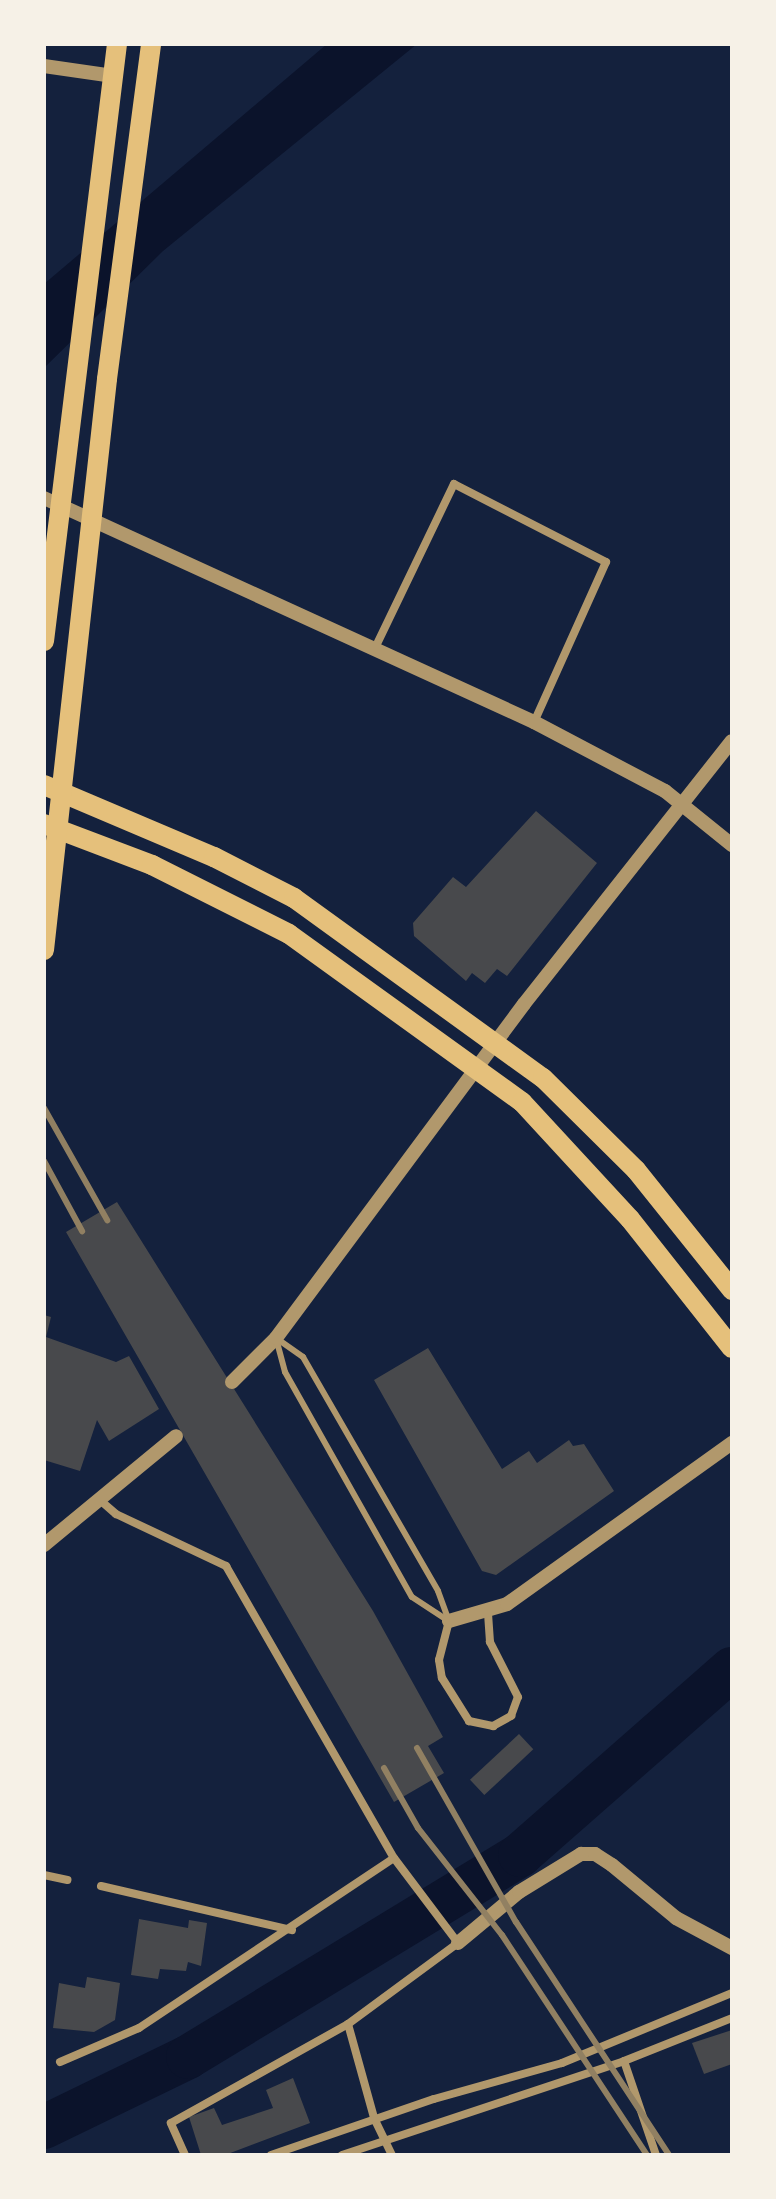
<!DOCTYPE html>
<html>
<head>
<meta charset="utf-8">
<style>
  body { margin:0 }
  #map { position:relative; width:776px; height:2199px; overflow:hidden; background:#14213d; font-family:Barlow,sans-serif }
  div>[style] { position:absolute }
  .water>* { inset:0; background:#0b132b }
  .river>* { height:44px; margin:-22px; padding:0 22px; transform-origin:22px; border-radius:22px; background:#0b132b }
  .building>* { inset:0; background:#48494c; transform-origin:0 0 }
  .service>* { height:6px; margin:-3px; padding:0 3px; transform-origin:3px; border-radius:3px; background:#b1986c }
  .minor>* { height:8px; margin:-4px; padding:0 4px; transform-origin:4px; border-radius:4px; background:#b1986c }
  .tertiary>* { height:14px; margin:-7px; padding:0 7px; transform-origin:7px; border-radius:7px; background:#b1986c }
  .primary>* { height:20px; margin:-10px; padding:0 10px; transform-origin:10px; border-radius:10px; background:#e5c07b }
  .rail>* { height:6px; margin:-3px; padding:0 3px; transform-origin:3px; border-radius:3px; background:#918062 }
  span { translate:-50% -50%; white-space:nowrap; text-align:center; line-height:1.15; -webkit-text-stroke:6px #f6f1e7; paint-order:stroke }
  .frame { position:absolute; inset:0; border:46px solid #f6f1e7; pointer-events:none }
</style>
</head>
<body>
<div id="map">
  <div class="water">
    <div style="clip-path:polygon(327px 44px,417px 44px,163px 251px,44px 368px,44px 284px)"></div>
  </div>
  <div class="river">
    <div style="left:44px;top:2127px;width:160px;rotate:-25.9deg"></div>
    <div style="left:188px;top:2057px;width:389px;rotate:-31.3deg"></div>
    <div style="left:520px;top:1855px;width:282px;rotate:-41.3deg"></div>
  </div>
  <div class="building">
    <div style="clip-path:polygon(536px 811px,597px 863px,507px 976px,497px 969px,485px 983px,472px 973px,466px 981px,414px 936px,413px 923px,453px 877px,466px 887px)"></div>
    <div style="clip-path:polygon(117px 1202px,373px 1611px,443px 1737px,428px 1746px,444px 1773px,394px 1802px,66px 1232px)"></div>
    <div style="clip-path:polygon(44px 1315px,51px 1317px,46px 1337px,116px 1362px,129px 1356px,159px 1409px,109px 1441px,97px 1420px,80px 1471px,44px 1460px)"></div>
    <div style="clip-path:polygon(428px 1348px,502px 1469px,529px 1451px,537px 1463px,569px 1440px,573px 1446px,584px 1444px,614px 1491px,496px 1575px,482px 1571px,374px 1380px)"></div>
    <div style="left:519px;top:1734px;width:21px;height:67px;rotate:47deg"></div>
    <div style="clip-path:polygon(139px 1919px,188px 1928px,189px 1920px,207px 1923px,201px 1966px,188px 1962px,186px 1971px,160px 1969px,158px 1979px,131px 1975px)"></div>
    <div style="clip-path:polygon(87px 1977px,120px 1983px,115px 2020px,94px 2032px,53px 2028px,59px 1983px,85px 1988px)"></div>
    <div style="clip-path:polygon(732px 2030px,732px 2064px,704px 2074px,692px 2043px)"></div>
    <div style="clip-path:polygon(293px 2078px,310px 2123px,225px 2155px,201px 2155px,189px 2117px,214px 2108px,222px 2125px,273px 2108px,266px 2090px)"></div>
  </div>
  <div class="service">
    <div style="left:276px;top:1338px;width:33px;rotate:35deg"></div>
    <div style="left:303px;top:1357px;width:270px;rotate:60deg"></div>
    <div style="left:438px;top:1591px;width:32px;rotate:70deg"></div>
    <div style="left:277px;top:1342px;width:31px;rotate:75deg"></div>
    <div style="left:285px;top:1372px;width:258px;rotate:60.6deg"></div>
    <div style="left:412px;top:1597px;width:42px;rotate:33.3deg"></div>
  </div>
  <div class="minor">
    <div style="left:376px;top:646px;width:180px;rotate:-64.3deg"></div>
    <div style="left:454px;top:484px;width:171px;rotate:27.2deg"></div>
    <div style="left:606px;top:562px;width:175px;rotate:114.2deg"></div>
    <div style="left:101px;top:1501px;width:20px;rotate:41deg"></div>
    <div style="left:116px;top:1514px;width:122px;rotate:25.3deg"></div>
    <div style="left:226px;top:1566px;width:337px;rotate:60.1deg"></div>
    <div style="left:394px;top:1858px;width:106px;rotate:53deg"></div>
    <div style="left:458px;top:1943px;width:137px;rotate:143.6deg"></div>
    <div style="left:348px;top:2024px;width:98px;rotate:74.5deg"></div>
    <div style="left:374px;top:2118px;width:41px;rotate:64.1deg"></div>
    <div style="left:449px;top:1621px;width:40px;rotate:104.4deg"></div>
    <div style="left:439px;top:1660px;width:18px;rotate:81deg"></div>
    <div style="left:442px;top:1678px;width:51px;rotate:57.9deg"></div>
    <div style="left:469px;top:1721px;width:25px;rotate:12deg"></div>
    <div style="left:493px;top:1726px;width:21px;rotate:-29deg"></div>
    <div style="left:511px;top:1716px;width:20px;rotate:-70deg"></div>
    <div style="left:518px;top:1697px;width:62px;rotate:-117deg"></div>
    <div style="left:490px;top:1642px;width:30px;rotate:-94deg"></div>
    <div style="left:44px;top:1875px;width:24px;rotate:12deg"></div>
    <div style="left:101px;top:1886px;width:196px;rotate:13deg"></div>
    <div style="left:624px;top:2061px;width:99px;rotate:71.2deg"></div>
    <div style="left:60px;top:2062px;width:86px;rotate:-23.3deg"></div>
    <div style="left:139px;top:2028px;width:306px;rotate:-33.7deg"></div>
    <div style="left:185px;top:2155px;width:35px;rotate:-114deg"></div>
    <div style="left:171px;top:2123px;width:203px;rotate:-29.2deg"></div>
    <div style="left:271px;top:2155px;width:172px;rotate:-19deg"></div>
    <div style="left:434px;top:2099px;width:133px;rotate:-15.7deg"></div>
    <div style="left:562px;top:2063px;width:184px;rotate:-22.4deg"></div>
    <div style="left:342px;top:2155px;width:297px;rotate:-18.4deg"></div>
    <div style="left:624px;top:2061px;width:116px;rotate:-21.7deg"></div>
  </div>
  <div class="tertiary">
    <div style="left:44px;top:66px;width:70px;rotate:8.2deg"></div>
    <div style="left:44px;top:498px;width:539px;rotate:24.57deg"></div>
    <div style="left:534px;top:722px;width:148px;rotate:27.8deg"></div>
    <div style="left:665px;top:791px;width:86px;rotate:38.9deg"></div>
    <div style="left:232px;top:1382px;width:62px;rotate:-45deg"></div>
    <div style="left:276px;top:1338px;width:416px;rotate:-53.4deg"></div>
    <div style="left:524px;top:1004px;width:335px;rotate:-51.7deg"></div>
    <div style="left:44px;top:1545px;width:171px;rotate:-39.5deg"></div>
    <div style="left:449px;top:1621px;width:60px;rotate:-16.3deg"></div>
    <div style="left:507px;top:1604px;width:277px;rotate:-35.6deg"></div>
    <div style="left:458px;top:1943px;width:80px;rotate:-39.9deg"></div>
    <div style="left:519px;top:1892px;width:73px;rotate:-31.5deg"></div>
    <div style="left:581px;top:1854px;width:14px"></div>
    <div style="left:595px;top:1854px;width:20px;rotate:33deg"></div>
    <div style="left:612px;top:1865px;width:83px;rotate:39.6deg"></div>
    <div style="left:676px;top:1918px;width:64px;rotate:28.2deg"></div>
  </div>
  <div class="primary">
    <div style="left:44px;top:641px;width:601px;rotate:-83.03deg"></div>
    <div style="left:44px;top:785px;width:185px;rotate:23deg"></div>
    <div style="left:214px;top:857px;width:90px;rotate:27.1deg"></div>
    <div style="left:294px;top:898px;width:307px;rotate:35.9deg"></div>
    <div style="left:543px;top:1078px;width:131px;rotate:44.7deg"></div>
    <div style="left:636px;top:1170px;width:154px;rotate:51.3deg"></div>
    <div style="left:44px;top:824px;width:116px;rotate:20.8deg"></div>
    <div style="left:152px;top:865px;width:153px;rotate:26.7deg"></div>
    <div style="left:289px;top:934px;width:287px;rotate:35.8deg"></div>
    <div style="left:522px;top:1102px;width:159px;rotate:47.3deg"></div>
    <div style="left:630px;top:1219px;width:164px;rotate:51.7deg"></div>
    <div style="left:44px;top:950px;width:574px;rotate:-83.7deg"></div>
    <div style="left:107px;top:379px;width:338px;rotate:-82.5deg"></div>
  </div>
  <div class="rail">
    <div style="left:44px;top:1108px;width:129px;rotate:60.6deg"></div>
    <div style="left:44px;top:1161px;width:80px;rotate:61.5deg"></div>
    <div style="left:417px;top:1748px;width:200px;rotate:60.4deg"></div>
    <div style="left:516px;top:1922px;width:279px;rotate:56.7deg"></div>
    <div style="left:384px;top:1768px;width:69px;rotate:60.5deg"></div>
    <div style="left:418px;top:1828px;width:136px;rotate:51.9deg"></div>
    <div style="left:502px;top:1935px;width:263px;rotate:56.6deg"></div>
  </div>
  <div class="frame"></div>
</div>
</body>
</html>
